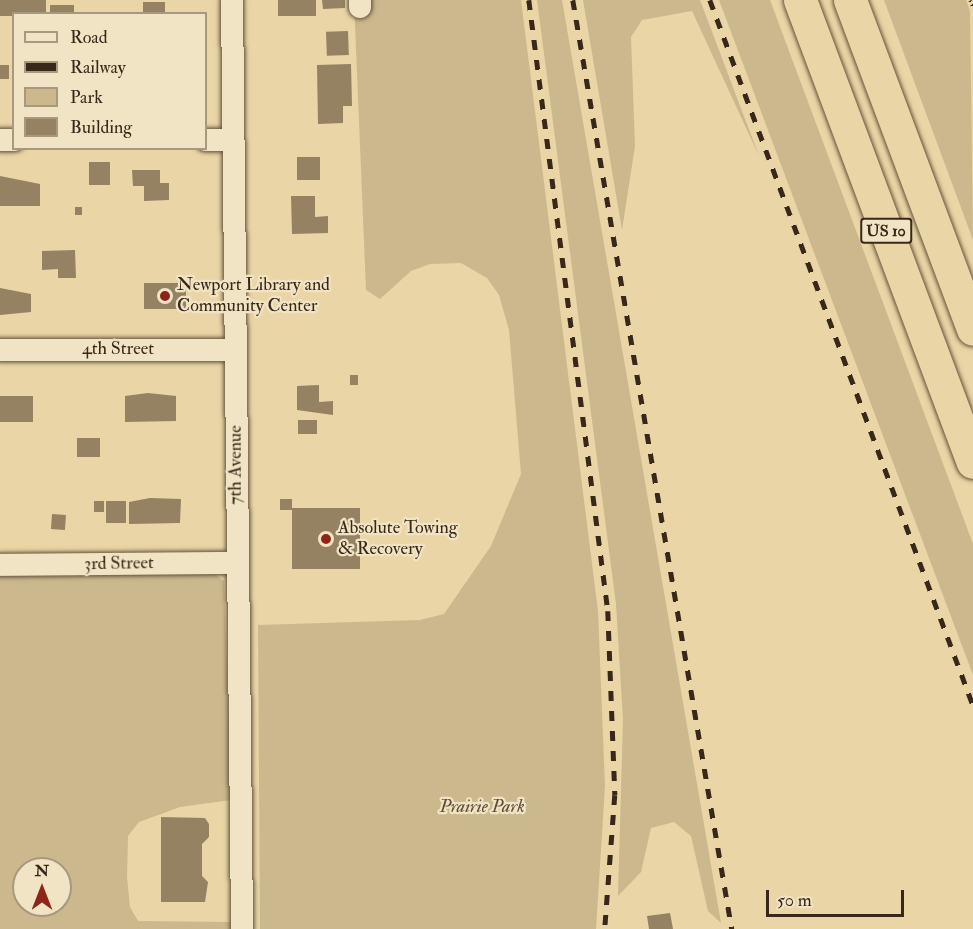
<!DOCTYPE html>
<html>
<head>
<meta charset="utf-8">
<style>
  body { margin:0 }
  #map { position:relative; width:973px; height:929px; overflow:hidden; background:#e9d5a5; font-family:"IM FELL Double Pica",serif }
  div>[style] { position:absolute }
  .green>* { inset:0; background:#cbb88d }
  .building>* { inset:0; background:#948262; transform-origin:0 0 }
  .path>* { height:3px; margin-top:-1.5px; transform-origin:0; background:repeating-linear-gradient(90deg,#382819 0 1.5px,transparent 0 4.5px) }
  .roads { filter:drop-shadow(0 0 2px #64533c) drop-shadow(0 0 2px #64533c) }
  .minor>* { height:22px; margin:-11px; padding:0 11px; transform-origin:11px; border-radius:11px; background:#f1e4c4 }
  .highway>* { height:33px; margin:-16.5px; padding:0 16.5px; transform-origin:16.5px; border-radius:16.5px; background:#e9d5a5 }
  .rail>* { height:4.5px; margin-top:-2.25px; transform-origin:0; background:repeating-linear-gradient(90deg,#382819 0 10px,transparent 0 20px) }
  .dots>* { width:16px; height:16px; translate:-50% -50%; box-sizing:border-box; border:3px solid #f1e4c4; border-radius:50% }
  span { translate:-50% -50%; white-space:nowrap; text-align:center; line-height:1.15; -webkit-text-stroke:4.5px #f1e4c4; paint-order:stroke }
  .shield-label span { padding:2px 4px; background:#f1e4c4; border:2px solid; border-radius:4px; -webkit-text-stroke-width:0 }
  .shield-label { font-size:16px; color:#382819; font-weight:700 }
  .poi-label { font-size:18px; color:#382819 }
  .left { translate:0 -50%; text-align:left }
  .street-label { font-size:18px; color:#382819 }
  .park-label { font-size:18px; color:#5d4c36; font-style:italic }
  .legend { position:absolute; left:12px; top:12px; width:195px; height:138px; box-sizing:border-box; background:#f1e4c4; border:2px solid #a79980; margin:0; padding:8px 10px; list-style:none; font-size:18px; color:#382819 }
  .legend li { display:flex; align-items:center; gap:12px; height:30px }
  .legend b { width:30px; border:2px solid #a79980 }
  .north { position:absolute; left:12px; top:857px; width:60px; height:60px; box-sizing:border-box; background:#f1e4c4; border:2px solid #a79980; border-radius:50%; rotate:0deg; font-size:16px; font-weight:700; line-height:24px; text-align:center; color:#382819 }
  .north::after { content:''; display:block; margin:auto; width:21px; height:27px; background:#8f2418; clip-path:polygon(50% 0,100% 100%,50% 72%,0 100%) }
  .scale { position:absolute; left:766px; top:890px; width:138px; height:27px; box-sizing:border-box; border:3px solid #382819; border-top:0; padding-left:8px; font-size:18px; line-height:21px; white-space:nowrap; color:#382819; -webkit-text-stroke:4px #f1e4c4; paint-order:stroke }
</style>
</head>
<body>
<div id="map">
  <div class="green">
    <div style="clip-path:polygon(354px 0,521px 0,598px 611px,605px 786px,596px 929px,260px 929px,258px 625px,420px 620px,444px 614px,491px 546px,521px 474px,509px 330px,499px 295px,487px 278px,461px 263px,430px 264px,411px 271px,380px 299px,366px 290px)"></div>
    <div style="clip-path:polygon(537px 0,562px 0,721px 923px,708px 911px,691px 836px,674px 822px,651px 828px,641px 872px,618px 896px,623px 720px,616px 604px)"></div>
    <div style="clip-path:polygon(583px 0,700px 0,759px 156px,692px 11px,642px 20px,631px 37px,635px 146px,622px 230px)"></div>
    <div style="clip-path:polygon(719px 0,770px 0,973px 544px,973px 675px)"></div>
    <div style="clip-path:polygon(884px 0,966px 0,970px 11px,973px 240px)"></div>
    <div style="clip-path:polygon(evenodd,0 571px,212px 572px,224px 581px,231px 800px,180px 807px,139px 822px,128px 836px,127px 877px,130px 907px,138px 921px,231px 922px,231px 929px,0 929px,0 571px,24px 869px,60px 869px,60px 905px,24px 905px,24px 869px)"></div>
  </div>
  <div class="building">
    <div style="left:0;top:0;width:46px;height:16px"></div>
    <div style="left:278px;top:0;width:38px;height:16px"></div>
    <div style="clip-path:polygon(322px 0,345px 0,345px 8px,323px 9px)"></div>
    <div style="left:143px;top:2px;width:22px;height:12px"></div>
    <div style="left:50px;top:5px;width:24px;height:9px"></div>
    <div style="left:348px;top:31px;width:24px;height:22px;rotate:88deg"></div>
    <div style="clip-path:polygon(351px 64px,352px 106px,343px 106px,343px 123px,318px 124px,317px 65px)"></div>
    <div style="left:0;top:65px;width:9px;height:14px"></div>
    <div style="left:297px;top:157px;width:23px;height:23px"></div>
    <div style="left:89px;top:162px;width:21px;height:23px"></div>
    <div style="clip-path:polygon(132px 170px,160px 170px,160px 183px,169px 183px,169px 200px,144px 201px,144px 186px,133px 186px)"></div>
    <div style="clip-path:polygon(0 176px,40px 184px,40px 206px,0 206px)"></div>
    <div style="clip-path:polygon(291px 196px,315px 196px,315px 217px,328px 216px,328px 233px,292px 234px)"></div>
    <div style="left:75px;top:207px;width:7px;height:8px"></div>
    <div style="clip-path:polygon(75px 250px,76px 278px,58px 278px,58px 269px,42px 270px,42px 251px)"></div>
    <div style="left:186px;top:283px;width:26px;height:42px;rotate:90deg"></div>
    <div style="clip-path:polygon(0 288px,31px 294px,31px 312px,0 315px)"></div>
    <div style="left:350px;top:375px;width:8px;height:10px"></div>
    <div style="clip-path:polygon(319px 385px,319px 402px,333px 401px,333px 415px,297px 410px,297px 386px)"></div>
    <div style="clip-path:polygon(148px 393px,176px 396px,176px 421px,125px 422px,125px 396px)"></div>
    <div style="left:33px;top:396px;width:26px;height:33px;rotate:90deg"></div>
    <div style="left:298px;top:420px;width:19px;height:14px"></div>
    <div style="left:77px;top:438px;width:23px;height:19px"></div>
    <div style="clip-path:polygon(150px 498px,181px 499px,180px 523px,129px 524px,129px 502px)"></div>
    <div style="left:280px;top:499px;width:12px;height:11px"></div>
    <div style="left:94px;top:501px;width:10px;height:11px"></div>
    <div style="left:106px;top:501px;width:20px;height:22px"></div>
    <div style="left:292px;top:508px;width:68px;height:61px"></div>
    <div style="left:52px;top:514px;width:14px;height:15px;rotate:4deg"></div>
    <div style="clip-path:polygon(161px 817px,205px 818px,209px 824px,209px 837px,202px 844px,202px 876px,208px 882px,205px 902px,161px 902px)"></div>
    <div style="clip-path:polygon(670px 913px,673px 929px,649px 929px,647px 916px)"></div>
  </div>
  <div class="path">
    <div style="left:970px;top:0;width:8px;rotate:67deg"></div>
  </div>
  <div class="roads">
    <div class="minor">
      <div style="left:232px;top:0;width:929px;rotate:89.38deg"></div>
      <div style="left:360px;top:0;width:7px;rotate:90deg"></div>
      <div style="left:0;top:140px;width:14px"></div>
      <div style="left:206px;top:140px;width:27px"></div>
      <div style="left:0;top:350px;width:235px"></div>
      <div style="left:0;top:565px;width:237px;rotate:-0.5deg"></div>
    </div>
    <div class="highway">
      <div style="left:800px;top:0;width:493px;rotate:69.5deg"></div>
      <div style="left:850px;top:0;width:351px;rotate:69.5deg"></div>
    </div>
  </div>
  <div class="rail">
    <div style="left:529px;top:0;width:616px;rotate:82.63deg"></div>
    <div style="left:608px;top:611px;width:184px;rotate:87.8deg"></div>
    <div style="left:615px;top:795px;width:134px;rotate:94.3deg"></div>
    <div style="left:573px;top:0;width:943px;rotate:80.29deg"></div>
    <div style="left:710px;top:0;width:752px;rotate:69.54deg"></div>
  </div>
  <div class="dots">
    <div style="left:165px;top:296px;background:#8f2418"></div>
    <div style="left:326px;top:539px;background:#8f2418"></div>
  </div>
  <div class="shield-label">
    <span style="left:886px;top:231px">US 10</span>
  </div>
  <div class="poi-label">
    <span class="left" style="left:177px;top:296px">Newport Library and<br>Community Center</span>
    <span class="left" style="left:338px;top:539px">Absolute Towing<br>&amp; Recovery</span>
  </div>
  <div class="street-label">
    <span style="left:118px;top:349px">4th Street</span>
    <span style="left:236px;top:465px;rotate:-90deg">7th Avenue</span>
    <span style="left:119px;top:564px;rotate:-1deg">3rd Street</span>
  </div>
  <div class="park-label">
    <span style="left:482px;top:807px">Prairie Park</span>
  </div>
  <ul class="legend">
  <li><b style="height:8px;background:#f1e4c4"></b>Road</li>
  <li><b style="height:8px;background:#382819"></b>Railway</li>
  <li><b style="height:16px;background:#cbb88d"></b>Park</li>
  <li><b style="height:16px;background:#948262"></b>Building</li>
  </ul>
  <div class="north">N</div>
  <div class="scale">50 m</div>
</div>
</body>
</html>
